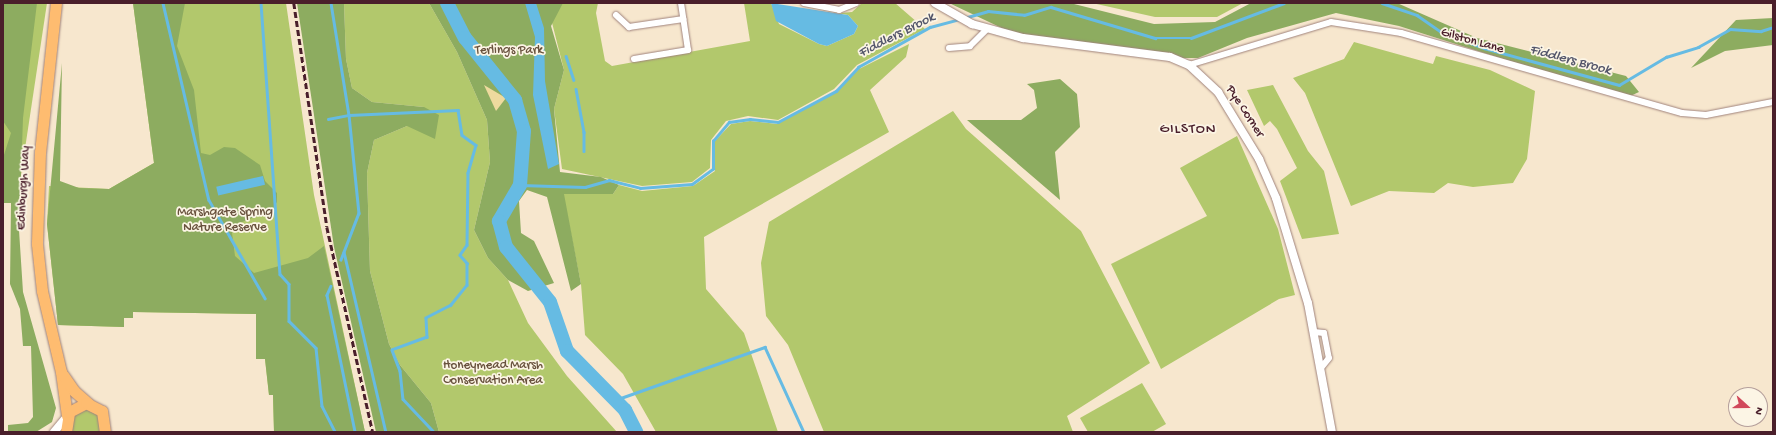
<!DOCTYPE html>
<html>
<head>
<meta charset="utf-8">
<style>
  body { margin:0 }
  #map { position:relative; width:1776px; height:435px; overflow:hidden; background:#f7e7ce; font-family:"Gochi Hand",sans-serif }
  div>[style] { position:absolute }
  .green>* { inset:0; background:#b2c86c }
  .forest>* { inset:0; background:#8dac60 }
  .sand>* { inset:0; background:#eeda9e }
  .water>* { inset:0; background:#66bbe3; transform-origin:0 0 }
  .stream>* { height:2.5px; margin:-1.25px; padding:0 1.25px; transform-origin:1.25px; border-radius:1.25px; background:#66bbe3 }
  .river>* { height:14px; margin:-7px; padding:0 7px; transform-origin:7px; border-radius:7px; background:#66bbe3 }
  .roads { filter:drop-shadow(0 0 1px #a0837c) drop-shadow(0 0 1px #a0837c) }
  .minor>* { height:6px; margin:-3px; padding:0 3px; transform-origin:3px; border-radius:3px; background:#fff }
  .tertiary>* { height:8px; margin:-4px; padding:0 4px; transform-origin:4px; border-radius:4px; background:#fff }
  .trunk>* { height:11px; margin:-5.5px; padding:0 5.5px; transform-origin:5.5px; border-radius:5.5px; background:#febc70 }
  .rail>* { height:2.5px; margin-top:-1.25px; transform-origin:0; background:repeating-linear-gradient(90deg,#4a1f2b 0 6px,transparent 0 9px) }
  span { translate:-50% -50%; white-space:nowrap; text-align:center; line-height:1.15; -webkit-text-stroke:3.5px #fcf5e5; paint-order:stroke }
  .street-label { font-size:13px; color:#4a1f2b }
  .park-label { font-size:13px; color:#69523e }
  .water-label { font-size:14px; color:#54566b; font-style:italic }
  .quarter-label { font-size:15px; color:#4a1f2b; letter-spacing:1px }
  .frame { position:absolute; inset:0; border:4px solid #4a1f2b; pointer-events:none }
  .north { position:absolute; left:1728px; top:387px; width:40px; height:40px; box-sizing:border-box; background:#fcf5e5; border:1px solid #b59f9b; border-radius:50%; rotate:111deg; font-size:11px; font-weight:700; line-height:16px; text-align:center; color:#4a1f2b }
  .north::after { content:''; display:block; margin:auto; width:14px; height:18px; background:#d1495b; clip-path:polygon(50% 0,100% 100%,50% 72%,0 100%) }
</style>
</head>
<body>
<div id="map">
  <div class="green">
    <div style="clip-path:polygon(3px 3px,47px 3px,18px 195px,3px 196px)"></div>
    <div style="clip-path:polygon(133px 3px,286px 3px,314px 195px,365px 432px,274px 432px,273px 395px,269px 395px,265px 359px,256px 359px,256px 314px,133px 312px,133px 318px,124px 318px,124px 327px,58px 325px,47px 224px,49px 186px,109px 189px,154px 163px)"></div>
    <div style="clip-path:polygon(344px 3px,429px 3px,457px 52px,487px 120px,490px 162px,474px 230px,488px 258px,508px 280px,528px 323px,567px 376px,617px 432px,439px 432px,431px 403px,400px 365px,389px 344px,370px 271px,367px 173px,374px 140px,407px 126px,424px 107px,372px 102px,352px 88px,346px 59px)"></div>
    <div style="clip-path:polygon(547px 3px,598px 3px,596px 13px,605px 61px,612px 66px,750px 41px,744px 3px,771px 3px,779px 24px,819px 44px,827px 46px,854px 34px,858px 26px,848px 15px,786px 3px,840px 13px,852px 12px,862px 3px,895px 3px,925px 29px,857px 65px,834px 89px,778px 120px,748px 116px,726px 121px,711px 140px,710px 168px,692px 182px,642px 186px,562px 169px,554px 109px,564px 70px)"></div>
    <div style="clip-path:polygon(1092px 3px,1243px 3px,1217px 17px,1155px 17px)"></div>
    <div style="clip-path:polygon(1354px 42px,1433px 64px,1436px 56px,1490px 70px,1535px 91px,1527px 159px,1513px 183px,1473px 187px,1448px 183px,1434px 193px,1389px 191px,1351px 206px,1305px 93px,1293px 78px,1344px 59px)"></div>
    <div style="clip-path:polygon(909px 44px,906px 57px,870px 90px,889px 132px,704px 237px,706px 289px,744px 333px,778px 432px,656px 432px,623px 374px,585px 335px,581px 284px,563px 194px,613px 194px,619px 185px,642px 191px,693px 186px,715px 171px,714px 142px,731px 124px,750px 121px,777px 124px,836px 92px,859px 69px)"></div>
    <div style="clip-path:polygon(1273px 85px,1308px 151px,1324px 171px,1339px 234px,1302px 239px,1280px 181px,1297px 168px,1277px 129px,1270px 121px,1264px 126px,1247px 90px)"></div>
    <div style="clip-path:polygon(953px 111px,966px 129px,1081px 231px,1150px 363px,1067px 416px,1073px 432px,824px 432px,788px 345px,766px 316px,761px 263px,769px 222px)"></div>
    <div style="clip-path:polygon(1237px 136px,1278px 229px,1295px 295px,1279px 299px,1161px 369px,1111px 264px,1207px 216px,1180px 168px)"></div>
    <div style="clip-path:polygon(1142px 383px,1166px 424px,1152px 432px,1088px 432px,1080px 418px)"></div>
    <div style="clip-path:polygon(85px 409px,98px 415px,100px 432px,72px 432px,73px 416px)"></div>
  </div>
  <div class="forest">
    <div style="clip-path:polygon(3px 3px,37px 3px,23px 118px,19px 230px,23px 292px,56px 408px,52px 422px,36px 432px,8px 432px,8px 425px,28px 423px,33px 417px,31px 346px,23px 346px,20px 309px,10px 284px,11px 203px,3px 203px,3px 158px,11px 133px,3px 121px)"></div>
    <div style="clip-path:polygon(133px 3px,185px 3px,177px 46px,194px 90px,201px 153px,210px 155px,224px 147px,235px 148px,260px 165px,265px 181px,277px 193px,277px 202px,272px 210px,237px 224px,232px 233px,235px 256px,254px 273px,308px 258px,324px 246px,365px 432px,274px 432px,273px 395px,269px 395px,265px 359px,256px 359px,256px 314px,133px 312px,133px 318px,124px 318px,124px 327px,58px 325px,47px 224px,62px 63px,60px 181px,79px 188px,109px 189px,154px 163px)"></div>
    <div style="clip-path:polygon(297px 3px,344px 3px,346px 59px,352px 88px,372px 102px,424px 107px,439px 115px,435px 139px,407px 126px,374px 140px,367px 173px,370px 271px,389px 344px,400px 365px,431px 403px,439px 432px,376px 432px,334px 247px)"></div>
    <div style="clip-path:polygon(429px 3px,563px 3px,551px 26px,564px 70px,554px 109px,560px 172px,601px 177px,619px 185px,613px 194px,564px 194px,581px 284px,571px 291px,547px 197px,527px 190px,519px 201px,521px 233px,534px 241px,554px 283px,528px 291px,508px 280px,488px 258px,474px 230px,490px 162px,487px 120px,457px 52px)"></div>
    <div style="clip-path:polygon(949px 3px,1070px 3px,1154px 24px,1215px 22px,1251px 3px,1397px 3px,1477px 38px,1626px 76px,1639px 92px,1626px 98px,1399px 26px,1336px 13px,1247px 38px,1198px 58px,1182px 58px,1170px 53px,1023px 38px)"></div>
    <div style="clip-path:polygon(1773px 18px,1773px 45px,1725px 51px,1691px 68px,1736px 20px)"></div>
    <div style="clip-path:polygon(1060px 79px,1077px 94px,1080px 127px,1055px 152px,1060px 200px,967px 120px,1021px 120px,1037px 108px,1034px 90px,1027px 84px)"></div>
  </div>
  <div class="sand">
    <div style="clip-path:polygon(484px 85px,506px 98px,496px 111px)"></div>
  </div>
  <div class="water">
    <div style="clip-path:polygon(525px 3px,536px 3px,544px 28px,545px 81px,559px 164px,548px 169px,533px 95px,535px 37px)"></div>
    <div style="clip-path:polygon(771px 3px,848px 15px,858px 26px,854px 34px,827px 46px,819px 44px,776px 21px)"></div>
    <div style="left:263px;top:176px;width:9px;height:48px;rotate:77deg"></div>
  </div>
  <div class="stream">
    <div style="left:163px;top:3px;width:202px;rotate:76.9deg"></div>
    <div style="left:209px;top:200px;width:113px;rotate:60.3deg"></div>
    <div style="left:261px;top:3px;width:272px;rotate:86deg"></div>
    <div style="left:280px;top:274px;width:13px;rotate:48deg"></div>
    <div style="left:289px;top:284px;width:37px;rotate:90deg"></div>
    <div style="left:289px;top:321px;width:38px;rotate:45deg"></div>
    <div style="left:316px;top:348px;width:58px;rotate:84.1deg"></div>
    <div style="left:322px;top:406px;width:29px;rotate:63deg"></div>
    <div style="left:331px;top:3px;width:113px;rotate:80.9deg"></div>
    <div style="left:349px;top:115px;width:99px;rotate:84.2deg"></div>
    <div style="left:359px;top:213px;width:50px;rotate:111deg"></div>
    <div style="left:1382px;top:3px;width:37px;rotate:19deg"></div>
    <div style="left:1417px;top:15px;width:29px;rotate:35deg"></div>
    <div style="left:1441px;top:32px;width:46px;rotate:20.4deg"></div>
    <div style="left:1484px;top:48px;width:140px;rotate:15.3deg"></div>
    <div style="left:1619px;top:85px;width:55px;rotate:-30.8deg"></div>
    <div style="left:1666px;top:57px;width:34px;rotate:-17deg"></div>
    <div style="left:1698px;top:47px;width:37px;rotate:-29deg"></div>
    <div style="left:1730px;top:29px;width:31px;rotate:4deg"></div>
    <div style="left:1761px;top:31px;width:13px;rotate:-18deg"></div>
    <div style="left:964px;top:18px;width:25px;rotate:-16deg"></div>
    <div style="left:988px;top:11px;width:36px;rotate:6deg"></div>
    <div style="left:1024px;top:15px;width:28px;rotate:-17deg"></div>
    <div style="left:1051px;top:7px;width:109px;rotate:16.6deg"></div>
    <div style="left:1155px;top:38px;width:36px"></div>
    <div style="left:1191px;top:38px;width:99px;rotate:-20.6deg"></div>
    <div style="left:566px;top:56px;width:25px;rotate:72deg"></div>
    <div style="left:576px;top:89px;width:44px;rotate:79.5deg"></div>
    <div style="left:584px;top:132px;width:19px;rotate:90deg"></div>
    <div style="left:328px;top:119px;width:21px;rotate:-11deg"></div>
    <div style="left:349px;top:115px;width:109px;rotate:-2.6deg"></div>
    <div style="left:458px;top:110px;width:25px;rotate:81deg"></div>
    <div style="left:462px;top:135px;width:17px;rotate:36deg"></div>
    <div style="left:476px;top:145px;width:29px;rotate:106deg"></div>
    <div style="left:468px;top:173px;width:72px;rotate:90.8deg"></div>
    <div style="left:467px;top:245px;width:12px;rotate:125deg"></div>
    <div style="left:460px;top:255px;width:11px;rotate:49deg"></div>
    <div style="left:467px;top:263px;width:22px;rotate:90deg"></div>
    <div style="left:467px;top:285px;width:26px;rotate:129deg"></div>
    <div style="left:451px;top:305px;width:28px;rotate:153deg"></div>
    <div style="left:426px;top:318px;width:19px;rotate:87deg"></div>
    <div style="left:427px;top:337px;width:37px;rotate:160deg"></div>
    <div style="left:392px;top:350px;width:22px;rotate:69deg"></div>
    <div style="left:400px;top:371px;width:28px;rotate:84deg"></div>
    <div style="left:403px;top:399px;width:45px;rotate:46.8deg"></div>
    <div style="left:520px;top:185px;width:65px;rotate:1.8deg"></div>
    <div style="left:585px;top:187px;width:25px;rotate:-16deg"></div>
    <div style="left:609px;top:180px;width:32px;rotate:14deg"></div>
    <div style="left:640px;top:188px;width:52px;rotate:-4.4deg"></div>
    <div style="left:692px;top:184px;width:26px;rotate:-36deg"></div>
    <div style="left:713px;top:169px;width:28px;rotate:-90deg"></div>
    <div style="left:713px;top:141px;width:25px;rotate:-50deg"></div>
    <div style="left:729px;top:122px;width:21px;rotate:-8deg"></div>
    <div style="left:750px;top:119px;width:28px;rotate:6deg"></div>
    <div style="left:778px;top:122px;width:66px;rotate:-28.1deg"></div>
    <div style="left:836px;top:91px;width:33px;rotate:-47deg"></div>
    <div style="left:858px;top:67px;width:82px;rotate:-29.1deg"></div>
    <div style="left:930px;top:27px;width:30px;rotate:-15deg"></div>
    <div style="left:344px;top:252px;width:185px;rotate:76.9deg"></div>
    <div style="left:331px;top:286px;width:10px;rotate:114deg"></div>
    <div style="left:327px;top:295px;width:140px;rotate:78.4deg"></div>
    <div style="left:615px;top:400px;width:159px;rotate:-19.5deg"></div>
    <div style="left:765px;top:347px;width:94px;rotate:65.4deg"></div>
  </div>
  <div class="river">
    <div style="left:447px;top:3px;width:39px;rotate:63deg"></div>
    <div style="left:465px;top:38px;width:80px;rotate:51.1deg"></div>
    <div style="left:515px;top:100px;width:32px;rotate:74deg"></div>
    <div style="left:524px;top:131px;width:54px;rotate:94.2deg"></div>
    <div style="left:520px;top:185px;width:42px;rotate:120.3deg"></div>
    <div style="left:499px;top:221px;width:27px;rotate:75deg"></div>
    <div style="left:506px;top:247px;width:70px;rotate:51.3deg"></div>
    <div style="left:550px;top:302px;width:52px;rotate:70.9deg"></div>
    <div style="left:567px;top:351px;width:83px;rotate:45.5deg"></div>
    <div style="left:625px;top:410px;width:25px;rotate:63deg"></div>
  </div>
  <div class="roads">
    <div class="minor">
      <div style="left:804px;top:3px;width:36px;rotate:11deg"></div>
      <div style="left:839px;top:10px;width:18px;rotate:-22deg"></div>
      <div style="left:616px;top:15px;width:18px;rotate:43deg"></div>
      <div style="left:629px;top:27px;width:55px;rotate:-8.4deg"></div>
      <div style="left:949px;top:48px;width:21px;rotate:-5deg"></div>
      <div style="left:970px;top:46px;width:24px;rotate:-45deg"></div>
      <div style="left:634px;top:59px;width:55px;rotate:-9.5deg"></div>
      <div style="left:688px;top:50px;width:48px;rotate:-98.5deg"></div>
      <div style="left:1189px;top:65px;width:148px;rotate:-16.8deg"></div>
      <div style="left:1331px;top:22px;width:71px;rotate:8.9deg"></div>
      <div style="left:1401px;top:33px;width:292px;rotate:15.9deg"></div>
      <div style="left:1682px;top:113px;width:24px;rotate:5deg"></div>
      <div style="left:1706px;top:115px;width:68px;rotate:-11deg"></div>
      <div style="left:1314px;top:332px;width:10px;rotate:6deg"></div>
      <div style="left:1324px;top:333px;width:25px;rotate:79deg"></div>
      <div style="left:1329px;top:358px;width:13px;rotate:129deg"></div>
    </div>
    <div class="tertiary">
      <div style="left:935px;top:3px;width:43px;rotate:29.6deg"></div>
      <div style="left:972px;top:24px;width:53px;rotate:15.4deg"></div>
      <div style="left:1023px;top:38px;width:148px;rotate:7.4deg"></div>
      <div style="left:1170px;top:57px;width:21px;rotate:23deg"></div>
      <div style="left:1189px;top:65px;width:40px;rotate:43deg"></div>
      <div style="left:1218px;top:92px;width:79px;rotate:58.5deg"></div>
      <div style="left:1259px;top:159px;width:43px;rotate:66.4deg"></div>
      <div style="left:1276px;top:198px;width:110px;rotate:73.1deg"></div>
      <div style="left:1308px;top:303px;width:131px;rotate:79.5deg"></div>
      <div style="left:54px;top:432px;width:17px;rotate:-50deg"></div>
    </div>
    <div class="trunk">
      <div style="left:56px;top:3px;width:150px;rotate:96.1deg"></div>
      <div style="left:40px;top:152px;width:92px;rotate:91.9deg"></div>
      <div style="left:37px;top:244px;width:47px;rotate:83.9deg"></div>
      <div style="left:42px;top:291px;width:83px;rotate:76.8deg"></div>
      <div style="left:61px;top:372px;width:44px;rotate:82.2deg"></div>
      <div style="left:63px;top:375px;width:19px;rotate:55deg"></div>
      <div style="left:74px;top:391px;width:20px;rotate:41deg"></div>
      <div style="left:66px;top:432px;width:20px;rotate:-81deg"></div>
      <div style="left:69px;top:412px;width:19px;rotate:-28deg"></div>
      <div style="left:86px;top:403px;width:18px;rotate:27deg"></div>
      <div style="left:102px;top:411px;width:21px;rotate:82deg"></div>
    </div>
  </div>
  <div class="rail">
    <div style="left:294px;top:3px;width:226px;rotate:81.6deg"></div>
    <div style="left:327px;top:227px;width:210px;rotate:77.4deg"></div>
  </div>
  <div class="street-label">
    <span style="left:1472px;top:42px;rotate:16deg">Gilston Lane</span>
    <span style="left:1244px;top:112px;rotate:57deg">Pye Corner</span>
    <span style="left:25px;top:188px;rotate:-87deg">Edinburgh Way</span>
  </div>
  <div class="park-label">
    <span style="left:509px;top:51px">Terlings Park</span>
    <span style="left:225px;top:221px">Marshgate Spring<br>Nature Reserve</span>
    <span style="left:493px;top:374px">Honeymead Marsh<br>Conservation Area</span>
  </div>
  <div class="water-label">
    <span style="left:897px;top:36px;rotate:-27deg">Fiddlers Brook</span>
    <span style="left:1570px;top:61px;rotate:15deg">Fiddlers Brook</span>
  </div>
  <div class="quarter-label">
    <span style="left:1188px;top:130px">GILSTON</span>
  </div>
  <div class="frame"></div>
  <div class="north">N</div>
</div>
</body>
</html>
